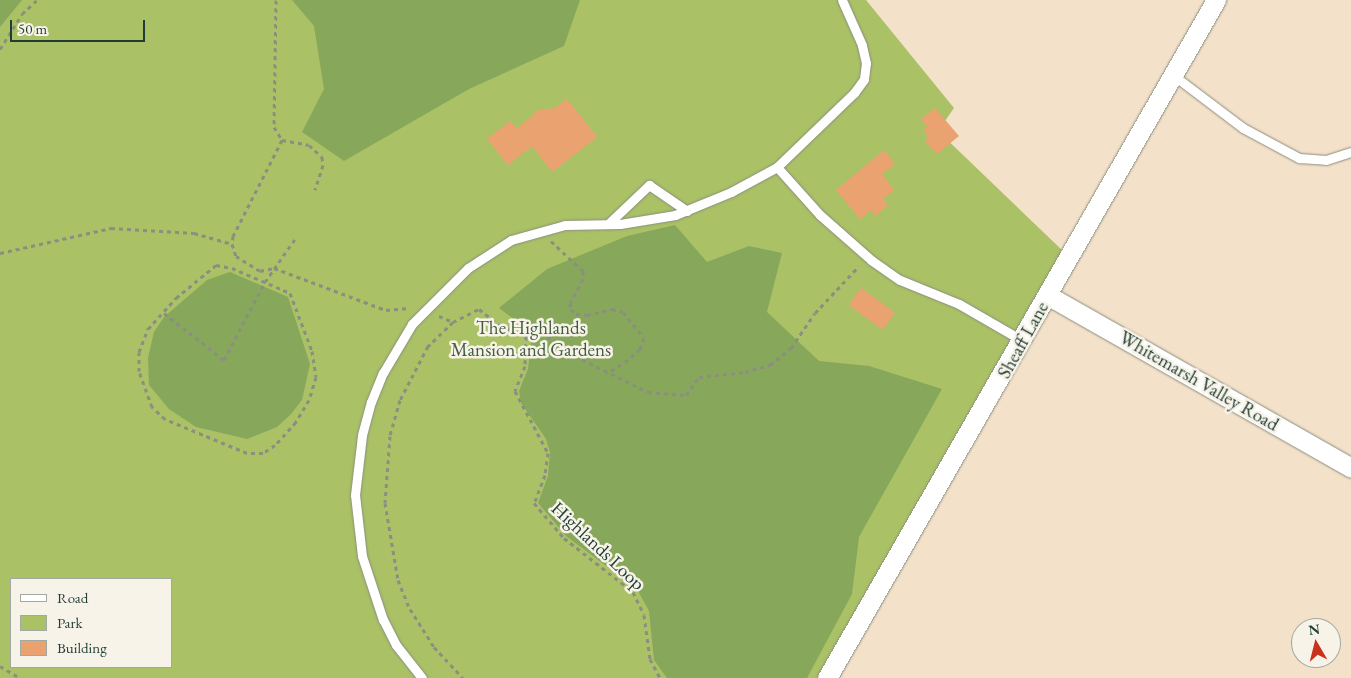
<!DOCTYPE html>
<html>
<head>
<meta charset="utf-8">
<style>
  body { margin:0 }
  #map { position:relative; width:1351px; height:678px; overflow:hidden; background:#f4e1ca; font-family:"EB Garamond",serif }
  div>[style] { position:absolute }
  .green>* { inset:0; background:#aac166 }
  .forest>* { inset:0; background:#87a75b }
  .building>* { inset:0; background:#eba271; transform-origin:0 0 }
  .path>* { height:3px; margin-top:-1.5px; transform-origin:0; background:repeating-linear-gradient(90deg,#8a8f7f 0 4px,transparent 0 8px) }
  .roads { filter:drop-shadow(0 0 1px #8a8f7f) drop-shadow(0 0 1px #8a8f7f) }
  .lane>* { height:9px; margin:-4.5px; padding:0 4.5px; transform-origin:4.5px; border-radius:4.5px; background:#fff }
  .street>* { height:19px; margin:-9.5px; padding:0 9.5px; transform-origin:9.5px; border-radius:9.5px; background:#fff }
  span { translate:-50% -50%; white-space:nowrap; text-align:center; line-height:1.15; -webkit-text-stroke:5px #f7f3e8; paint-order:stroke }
  .park-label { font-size:19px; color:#425e40 }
  .street-label { font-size:19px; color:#1f3d34 }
  .legend { position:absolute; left:10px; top:578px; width:162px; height:90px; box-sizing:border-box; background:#f7f3e8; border:1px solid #a1aaa0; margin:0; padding:6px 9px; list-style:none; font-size:15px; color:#1f3d34 }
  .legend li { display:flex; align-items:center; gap:10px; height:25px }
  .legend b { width:25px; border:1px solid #a1aaa0 }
  .north { position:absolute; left:1291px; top:618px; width:50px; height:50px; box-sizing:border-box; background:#f7f3e8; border:1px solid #a1aaa0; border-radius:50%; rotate:352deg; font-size:14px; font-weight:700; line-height:20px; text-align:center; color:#1f3d34 }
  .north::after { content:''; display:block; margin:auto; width:18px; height:22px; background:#c8321e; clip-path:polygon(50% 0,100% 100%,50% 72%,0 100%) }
  .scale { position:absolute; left:10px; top:20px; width:135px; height:22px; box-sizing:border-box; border:2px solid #1f3d34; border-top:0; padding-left:6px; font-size:15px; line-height:18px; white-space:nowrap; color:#1f3d34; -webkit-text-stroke:4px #f7f3e8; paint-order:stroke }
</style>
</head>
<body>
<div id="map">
  <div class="green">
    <div style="clip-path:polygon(evenodd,0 0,866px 0,954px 108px,938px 131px,1063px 251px,819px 678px,0 678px,0 0,11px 579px,171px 579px,171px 667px,11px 667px,11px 579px)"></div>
  </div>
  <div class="forest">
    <div style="clip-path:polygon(0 0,22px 0,0 27px)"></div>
    <div style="clip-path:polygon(292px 0,580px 0,564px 46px,469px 89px,344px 161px,302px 132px,324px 89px,314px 26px)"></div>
    <div style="clip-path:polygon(675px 225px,707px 262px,749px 246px,782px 253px,767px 312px,819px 361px,869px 366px,942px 389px,859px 537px,852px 594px,807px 678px,667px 678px,654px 660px,649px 611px,637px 589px,566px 536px,538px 503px,548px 476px,550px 452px,546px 439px,521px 403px,519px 391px,528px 369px,531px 343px,519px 323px,499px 308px,547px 269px,627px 236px)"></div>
    <div style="clip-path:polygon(230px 272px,288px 297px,310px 364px,302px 400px,291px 414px,277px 427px,247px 439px,196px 427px,169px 409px,149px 385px,148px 358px,154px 332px,164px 317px,207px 280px)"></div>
  </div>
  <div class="building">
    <div style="clip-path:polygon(567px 99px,597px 137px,552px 172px,532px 146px,508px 165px,487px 139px,510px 121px,517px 129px,538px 110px,555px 108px)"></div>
    <div style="clip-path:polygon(935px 108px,959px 136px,937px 154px,925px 141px,929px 138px,923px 130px,928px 127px,921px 119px)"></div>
    <div style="clip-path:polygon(884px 150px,895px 164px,882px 174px,894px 190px,883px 199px,888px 205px,875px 216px,871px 210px,860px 219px,836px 190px)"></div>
    <div style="left:861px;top:288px;width:42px;height:21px;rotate:36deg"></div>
  </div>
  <div class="path">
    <div style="left:276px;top:0;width:127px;rotate:90.9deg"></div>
    <div style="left:274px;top:127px;width:15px;rotate:58deg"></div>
    <div style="left:282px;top:140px;width:108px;rotate:117deg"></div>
    <div style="left:233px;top:236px;width:8px;rotate:97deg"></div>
    <div style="left:232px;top:244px;width:13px;rotate:72deg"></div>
    <div style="left:236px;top:256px;width:28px;rotate:32deg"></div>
    <div style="left:260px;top:271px;width:14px;rotate:-12deg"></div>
    <div style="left:274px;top:268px;width:120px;rotate:20.6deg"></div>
    <div style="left:386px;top:310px;width:23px;rotate:-5deg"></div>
    <div style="left:0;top:49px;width:41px;rotate:-57.8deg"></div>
    <div style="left:22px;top:14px;width:21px;rotate:-43deg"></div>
    <div style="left:282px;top:140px;width:27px;rotate:10deg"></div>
    <div style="left:309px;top:145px;width:18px;rotate:43deg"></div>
    <div style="left:322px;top:157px;width:8px;rotate:83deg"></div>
    <div style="left:323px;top:165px;width:26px;rotate:108deg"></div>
    <div style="left:551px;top:241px;width:44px;rotate:43.2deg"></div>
    <div style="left:583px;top:271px;width:8px;rotate:90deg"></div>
    <div style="left:583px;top:279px;width:27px;rotate:118deg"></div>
    <div style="left:570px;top:303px;width:6px;rotate:81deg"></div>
    <div style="left:571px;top:309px;width:7px;rotate:45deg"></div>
    <div style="left:576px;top:314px;width:11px;rotate:5deg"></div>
    <div style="left:587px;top:315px;width:26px;rotate:-13deg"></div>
    <div style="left:612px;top:309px;width:11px;rotate:15deg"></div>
    <div style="left:623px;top:312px;width:33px;rotate:51deg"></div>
    <div style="left:644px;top:338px;width:12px;rotate:110deg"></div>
    <div style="left:640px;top:349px;width:16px;rotate:137deg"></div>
    <div style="left:628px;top:360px;width:25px;rotate:148deg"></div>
    <div style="left:0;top:253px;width:114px;rotate:-12.7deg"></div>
    <div style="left:111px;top:228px;width:83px;rotate:3.4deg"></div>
    <div style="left:194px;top:233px;width:40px;rotate:16deg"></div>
    <div style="left:216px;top:265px;width:16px;rotate:11deg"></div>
    <div style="left:232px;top:268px;width:63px;rotate:23.3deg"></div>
    <div style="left:290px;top:293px;width:62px;rotate:69.2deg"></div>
    <div style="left:312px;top:351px;width:26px;rotate:81deg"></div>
    <div style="left:316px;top:377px;width:24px;rotate:107deg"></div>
    <div style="left:309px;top:400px;width:26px;rotate:121deg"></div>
    <div style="left:296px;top:422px;width:31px;rotate:132deg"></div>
    <div style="left:275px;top:445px;width:14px;rotate:146deg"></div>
    <div style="left:263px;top:453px;width:16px;rotate:180deg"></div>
    <div style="left:247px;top:453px;width:89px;rotate:-157.5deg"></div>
    <div style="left:165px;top:419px;width:18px;rotate:-137deg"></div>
    <div style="left:152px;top:407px;width:38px;rotate:-110deg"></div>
    <div style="left:139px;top:371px;width:19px;rotate:-90deg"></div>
    <div style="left:139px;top:352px;width:25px;rotate:-69deg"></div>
    <div style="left:148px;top:329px;width:42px;rotate:-47.9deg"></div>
    <div style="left:176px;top:298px;width:52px;rotate:-39.5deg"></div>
    <div style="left:164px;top:313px;width:76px;rotate:38.1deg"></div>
    <div style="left:224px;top:360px;width:88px;rotate:-62.3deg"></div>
    <div style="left:265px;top:282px;width:52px;rotate:-55.1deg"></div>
    <div style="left:439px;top:316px;width:15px;rotate:23deg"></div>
    <div style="left:453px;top:322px;width:29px;rotate:-27deg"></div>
    <div style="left:479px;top:309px;width:33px;rotate:38deg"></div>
    <div style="left:505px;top:329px;width:29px;rotate:-4deg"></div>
    <div style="left:534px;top:327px;width:12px;rotate:132deg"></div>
    <div style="left:526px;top:336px;width:30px;rotate:92deg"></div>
    <div style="left:525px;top:366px;width:27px;rotate:112deg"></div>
    <div style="left:515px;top:391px;width:70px;rotate:62deg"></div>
    <div style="left:548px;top:453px;width:22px;rotate:98deg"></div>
    <div style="left:545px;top:475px;width:30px;rotate:111deg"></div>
    <div style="left:534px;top:503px;width:46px;rotate:49.4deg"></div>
    <div style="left:564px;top:538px;width:88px;rotate:38deg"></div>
    <div style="left:633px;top:592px;width:25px;rotate:64deg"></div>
    <div style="left:644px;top:615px;width:44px;rotate:82.2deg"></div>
    <div style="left:650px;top:659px;width:21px;rotate:62deg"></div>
    <div style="left:453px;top:322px;width:35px;rotate:136deg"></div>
    <div style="left:428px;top:346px;width:61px;rotate:117.4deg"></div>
    <div style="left:400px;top:400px;width:37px;rotate:106deg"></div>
    <div style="left:390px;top:436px;width:67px;rotate:94.3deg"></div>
    <div style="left:385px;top:503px;width:78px;rotate:80.4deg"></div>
    <div style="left:398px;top:580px;width:31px;rotate:68deg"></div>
    <div style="left:410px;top:609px;width:45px;rotate:57.7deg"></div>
    <div style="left:434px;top:647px;width:42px;rotate:46.9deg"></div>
    <div style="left:534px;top:327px;width:50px;rotate:35.3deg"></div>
    <div style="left:575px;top:356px;width:81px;rotate:26.3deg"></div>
    <div style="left:648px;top:392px;width:38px;rotate:5deg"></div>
    <div style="left:686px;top:395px;width:22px;rotate:-54deg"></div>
    <div style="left:699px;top:377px;width:46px;rotate:-6.2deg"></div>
    <div style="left:745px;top:372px;width:26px;rotate:-16deg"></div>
    <div style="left:770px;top:365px;width:27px;rotate:-39deg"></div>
    <div style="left:791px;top:348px;width:42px;rotate:-55.6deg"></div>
    <div style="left:815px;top:313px;width:64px;rotate:-46.9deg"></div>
    <div style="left:0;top:666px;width:23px;rotate:31deg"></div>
  </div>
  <div class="roads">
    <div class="lane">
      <div style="left:1173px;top:75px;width:88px;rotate:37.1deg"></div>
      <div style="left:1243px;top:128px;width:64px;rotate:28.2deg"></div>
      <div style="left:1299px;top:158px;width:27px;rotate:4deg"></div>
      <div style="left:1326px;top:160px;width:26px;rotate:-18deg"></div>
      <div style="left:777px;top:167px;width:107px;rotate:-43.9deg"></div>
      <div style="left:854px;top:93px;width:17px;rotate:-54deg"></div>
      <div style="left:864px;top:79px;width:16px;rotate:-83deg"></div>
      <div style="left:866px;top:63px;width:18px;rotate:-103deg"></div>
      <div style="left:862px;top:45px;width:49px;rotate:-114deg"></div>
      <div style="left:608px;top:224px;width:57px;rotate:-43.6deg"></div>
      <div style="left:649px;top:185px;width:46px;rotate:34.4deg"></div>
      <div style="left:422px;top:678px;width:42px;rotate:-128.2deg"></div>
      <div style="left:396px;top:645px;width:28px;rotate:-117deg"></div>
      <div style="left:383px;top:620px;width:67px;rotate:-108.2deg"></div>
      <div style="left:362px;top:556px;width:61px;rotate:-96.5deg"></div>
      <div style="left:355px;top:495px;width:60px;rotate:-83.3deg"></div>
      <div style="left:362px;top:435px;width:34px;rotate:-75deg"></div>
      <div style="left:371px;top:402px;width:31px;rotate:-68deg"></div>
      <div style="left:383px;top:373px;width:57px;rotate:-59.4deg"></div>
      <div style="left:412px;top:324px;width:79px;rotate:-45deg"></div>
      <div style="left:468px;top:268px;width:51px;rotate:-33.1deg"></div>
      <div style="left:511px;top:240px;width:56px;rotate:-15.5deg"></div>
      <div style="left:565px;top:225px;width:55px;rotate:-1deg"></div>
      <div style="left:620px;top:224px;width:56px;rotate:-9.3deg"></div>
      <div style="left:675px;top:215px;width:61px;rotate:-22.3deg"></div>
      <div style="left:731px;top:192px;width:52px;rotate:-28.5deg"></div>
      <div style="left:777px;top:167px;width:64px;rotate:48.1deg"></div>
      <div style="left:820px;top:215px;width:68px;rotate:41.4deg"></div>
      <div style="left:871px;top:260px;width:35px;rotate:35deg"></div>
      <div style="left:900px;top:280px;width:64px;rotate:22.1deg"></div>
      <div style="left:959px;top:304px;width:74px;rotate:30deg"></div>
    </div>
    <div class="street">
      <div style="left:1047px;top:295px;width:350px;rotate:29.6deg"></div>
      <div style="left:827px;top:678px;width:782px;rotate:-60.16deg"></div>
    </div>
  </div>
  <div class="park-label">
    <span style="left:531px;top:339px">The Highlands<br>Mansion and Gardens</span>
  </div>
  <div class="street-label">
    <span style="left:1023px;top:340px;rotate:-61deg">Sheaff Lane</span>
    <span style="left:1199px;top:381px;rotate:30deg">Whitemarsh Valley Road</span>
    <span style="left:598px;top:546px;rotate:43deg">Highlands Loop</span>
  </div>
  <ul class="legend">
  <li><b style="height:6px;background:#fff"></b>Road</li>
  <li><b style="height:14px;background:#aac166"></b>Park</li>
  <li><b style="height:14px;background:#eba271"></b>Building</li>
  </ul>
  <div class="north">N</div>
  <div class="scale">50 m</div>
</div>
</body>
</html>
